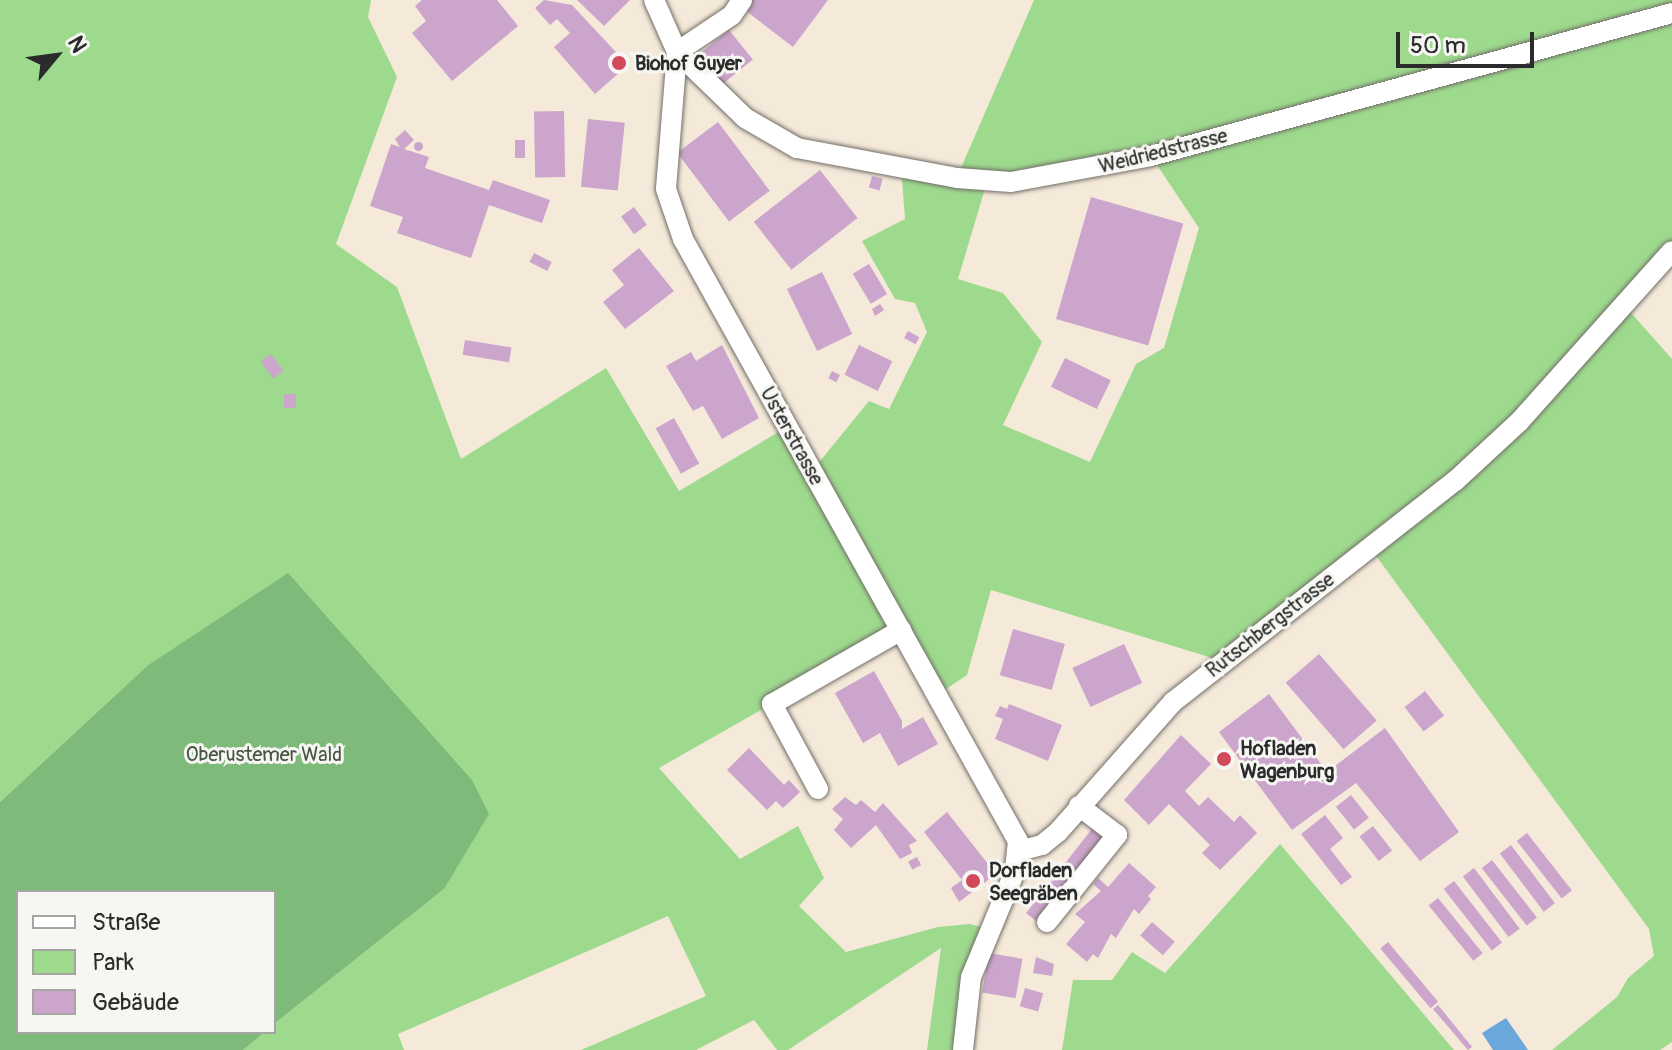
<!DOCTYPE html>
<html>
<head>
<meta charset="utf-8">
<style>
  body { margin:0 }
  #map { position:relative; width:1672px; height:1050px; overflow:hidden; background:#f5e9d9; font-family:Pangolin,sans-serif }
  div>[style] { position:absolute }
  .green>* { inset:0; background:#9eda8e }
  .forest>* { inset:0; background:#7eba79 }
  .water>* { inset:0; background:#6aa7db }
  .building>* { inset:0; background:#cca5cd; transform-origin:0 0 }
  .round { border-radius:50% }
  .roads { filter:drop-shadow(0 0 2px #726e68) drop-shadow(0 0 2px #726e68) }
  .minor>* { height:20px; margin:-10px; padding:0 10px; transform-origin:10px; border-radius:10px; background:#fff }
  .dots>* { width:22px; height:22px; translate:-50% -50%; box-sizing:border-box; border:4px solid #f6f6f2; border-radius:50% }
  span { translate:-50% -50%; white-space:nowrap; text-align:center; line-height:1.15; -webkit-text-stroke:6px #f6f6f2; paint-order:stroke }
  .poi-label { font-size:20px; color:#2b2b2b; font-weight:700 }
  .left { translate:0 -50%; text-align:left }
  .street-label { font-size:20px; color:#2b2b2b }
  .park-label { font-size:20px; color:#485744 }
  .legend { position:absolute; left:16px; top:890px; width:260px; height:144px; box-sizing:border-box; background:#f6f6f2; border:2px solid #a5a5a2; margin:0; padding:10px 14px; list-style:none; font-size:24px; color:#2b2b2b }
  .legend li { display:flex; align-items:center; gap:16px; height:40px }
  .legend b { width:40px; border:2px solid #a5a5a2 }
  .north { position:absolute; left:16px; top:16px; width:80px; height:80px; -webkit-text-stroke:6px #f6f6f2; paint-order:stroke; rotate:61deg; font-size:22px; font-weight:700; line-height:32px; text-align:center; color:#2b2b2b }
  .north::after { content:''; display:block; margin:auto; width:28px; height:36px; background:#2b2b2b; clip-path:polygon(50% 0,100% 100%,50% 72%,0 100%) }
  .scale { position:absolute; left:1396px; top:32px; width:138px; height:36px; box-sizing:border-box; border:4px solid #2b2b2b; border-top:0; padding-left:10px; font-size:24px; line-height:28px; white-space:nowrap; color:#2b2b2b; -webkit-text-stroke:6px #f6f6f2; paint-order:stroke }
</style>
</head>
<body>
<div id="map">
  <div class="green">
    <div style="clip-path:polygon(evenodd,0 0,371px 0,368px 17px,397px 77px,336px 244px,397px 287px,461px 459px,606px 368px,679px 491px,787px 427px,812px 471px,869px 401px,889px 409px,927px 332px,915px 303px,895px 299px,862px 241px,905px 219px,901px 167px,957px 177px,1034px 0,1672px 0,1672px 251px,1625px 306px,1672px 359px,1672px 1042px,1660px 1050px,1552px 1050px,1617px 997px,1628px 978px,1654px 956px,1649px 929px,1371px 549px,1222px 661px,991px 590px,967px 675px,937px 695px,900px 631px,659px 768px,740px 859px,798px 826px,824px 878px,799px 906px,846px 952px,938px 927px,970px 924px,988px 929px,963px 1050px,927px 1050px,941px 948px,788px 1050px,777px 1050px,754px 1020px,696px 1050px,581px 1050px,706px 996px,668px 916px,398px 1034px,404px 1050px,243px 1050px,265px 1032px,274px 1032px,274px 1024px,444px 889px,147px 666px,0 802px,0 0,1151px 156px,1199px 228px,1164px 348px,1136px 364px,1090px 462px,1003px 425px,1042px 342px,1003px 293px,958px 279px,987px 182px,1151px 156px)"></div>
    <div style="clip-path:polygon(1280px 844px,1454px 1050px,1062px 1050px,1073px 980px,1112px 980px,1132px 952px,1165px 973px)"></div>
  </div>
  <div class="forest">
    <div style="clip-path:polygon(288px 573px,472px 780px,489px 814px,444px 889px,274px 1024px,274px 892px,18px 892px,18px 1032px,265px 1032px,243px 1050px,0 1050px,0 802px,147px 666px)"></div>
  </div>
  <div class="water">
    <div style="clip-path:polygon(1506px 1018px,1528px 1050px,1493px 1050px,1482px 1033px)"></div>
  </div>
  <div class="building">
    <div style="clip-path:polygon(422px 0,497px 0,518px 26px,452px 81px,412px 33px,426px 21px,415px 6px)"></div>
    <div style="clip-path:polygon(544px 0,572px 5px,628px 65px,595px 94px,554px 47px,570px 33px,557px 19px,550px 25px,535px 8px)"></div>
    <div style="clip-path:polygon(577px 0,630px 0,604px 26px)"></div>
    <div style="clip-path:polygon(749px 0,828px 0,793px 47px,746px 11px)"></div>
    <div style="left:729px;top:30px;width:38px;height:41px;rotate:51deg"></div>
    <div style="left:564px;top:111px;width:66px;height:30px;rotate:89deg"></div>
    <div style="left:588px;top:119px;width:37px;height:68px;rotate:6deg"></div>
    <div style="left:718px;top:122px;width:86px;height:51px;rotate:53deg"></div>
    <div style="clip-path:polygon(405px 130px,414px 140px,404px 149px,429px 157px,425px 168px,489px 190px,493px 180px,550px 200px,542px 223px,489px 205px,471px 258px,397px 233px,403px 217px,370px 206px,391px 144px,400px 147px,395px 139px)"></div>
    <div style="left:515px;top:140px;width:10px;height:18px"></div>
    <div class="round" style="left:413.5px;top:141.5px;width:9px;height:9px"></div>
    <div style="left:820px;top:170px;width:61px;height:84px;rotate:52deg"></div>
    <div style="left:872px;top:176px;width:11px;height:12px;rotate:15deg"></div>
    <div style="left:1091px;top:197px;width:96px;height:127px;rotate:16deg"></div>
    <div style="left:634px;top:207px;width:22px;height:16px;rotate:54deg"></div>
    <div style="clip-path:polygon(639px 248px,674px 291px,625px 329px,603px 302px,624px 285px,612px 270px)"></div>
    <div style="left:534px;top:253px;width:20px;height:10px;rotate:27deg"></div>
    <div style="left:869px;top:264px;width:35px;height:19px;rotate:59deg"></div>
    <div style="left:822px;top:272px;width:69px;height:39px;rotate:64deg"></div>
    <div style="clip-path:polygon(880px 304px,884px 310px,875px 316px,872px 309px)"></div>
    <div style="left:908px;top:331px;width:13px;height:8px;rotate:29deg"></div>
    <div style="left:465px;top:340px;width:47px;height:15px;rotate:9deg"></div>
    <div style="clip-path:polygon(722px 345px,759px 418px,722px 439px,703px 406px,693px 411px,666px 366px,691px 352px,696px 361px)"></div>
    <div style="left:859px;top:345px;width:37px;height:33px;rotate:26deg"></div>
    <div style="left:271px;top:354px;width:21px;height:13px;rotate:53deg"></div>
    <div style="left:1065px;top:358px;width:51px;height:32px;rotate:26deg"></div>
    <div style="left:832px;top:371px;width:9px;height:8px;rotate:27deg"></div>
    <div style="left:284px;top:394px;width:12px;height:14px"></div>
    <div style="left:674px;top:418px;width:52px;height:21px;rotate:61deg"></div>
    <div style="left:1013px;top:629px;width:54px;height:48px;rotate:16deg"></div>
    <div style="left:1124px;top:644px;width:43px;height:57px;rotate:65deg"></div>
    <div style="left:1319px;top:654px;width:88px;height:44px;rotate:49deg"></div>
    <div style="clip-path:polygon(874px 671px,902px 721px,902px 729px,923px 717px,938px 744px,898px 766px,880px 733px,863px 743px,835px 693px)"></div>
    <div style="left:1425px;top:691px;width:31px;height:26px;rotate:52deg"></div>
    <div style="clip-path:polygon(1269px 694px,1327px 772px,1385px 728px,1459px 832px,1420px 861px,1356px 783px,1292px 830px,1219px 732px)"></div>
    <div style="clip-path:polygon(1009px 704px,1062px 725px,1048px 761px,995px 739px,1003px 719px,995px 716px,1000px 706px,1007px 709px)"></div>
    <div style="clip-path:polygon(1181px 735px,1211px 764px,1185px 791px,1199px 806px,1208px 797px,1234px 822px,1240px 815px,1257px 833px,1220px 870px,1202px 853px,1210px 845px,1169px 804px,1149px 825px,1124px 800px)"></div>
    <div style="clip-path:polygon(749px 748px,784px 785px,789px 780px,800px 792px,783px 808px,776px 801px,767px 810px,727px 770px)"></div>
    <div style="left:1351px;top:795px;width:29px;height:19px;rotate:52deg"></div>
    <div style="clip-path:polygon(845px 797px,856px 805px,861px 800px,875px 812px,883px 803px,917px 841px,909px 845px,912px 853px,900px 859px,876px 825px,851px 848px,834px 830px,843px 819px,832px 809px)"></div>
    <div style="clip-path:polygon(947px 812px,996px 874px,959px 902px,951px 888px,962px 880px,924px 832px)"></div>
    <div style="clip-path:polygon(1325px 815px,1343px 838px,1330px 849px,1352px 877px,1341px 885px,1301px 834px)"></div>
    <div style="left:1095px;top:825px;width:16px;height:112px;rotate:38deg"></div>
    <div style="left:1373px;top:826px;width:31px;height:17px;rotate:52deg"></div>
    <div style="left:1527px;top:833px;width:73px;height:13px;rotate:52deg"></div>
    <div style="left:1511px;top:845px;width:73px;height:14px;rotate:53deg"></div>
    <div style="left:917px;top:857px;width:9px;height:10px;rotate:63deg"></div>
    <div style="left:1492px;top:860px;width:73px;height:13px;rotate:52deg"></div>
    <div style="clip-path:polygon(1129px 863px,1156px 887px,1148px 896px,1151px 899px,1139px 914px,1134px 909px,1116px 938px,1111px 934px,1098px 958px,1093px 954px,1087px 962px,1066px 944px,1085px 922px,1075px 914px,1101px 891px,1093px 884px,1098px 878px,1108px 887px)"></div>
    <div style="left:1474px;top:868px;width:76px;height:14px;rotate:53deg"></div>
    <div style="left:1454px;top:881px;width:78px;height:13px;rotate:52deg"></div>
    <div style="left:1438px;top:898px;width:71px;height:12px;rotate:51deg"></div>
    <div style="left:1152px;top:922px;width:30px;height:18px;rotate:41deg"></div>
    <div style="left:1388px;top:942px;width:78px;height:10px;rotate:50deg"></div>
    <div style="left:989px;top:953px;width:34px;height:40px;rotate:10deg"></div>
    <div style="clip-path:polygon(1036px 957px,1054px 964px,1052px 976px,1033px 973px)"></div>
    <div style="left:1025px;top:988px;width:19px;height:19px;rotate:16deg"></div>
    <div style="clip-path:polygon(1438px 1005px,1472px 1047px,1468px 1050px,1433px 1009px)"></div>
  </div>
  <div class="roads">
    <div class="minor">
      <div style="left:654px;top:0;width:57px;rotate:66.1deg"></div>
      <div style="left:677px;top:52px;width:137px;rotate:94.6deg"></div>
      <div style="left:666px;top:189px;width:53px;rotate:71.2deg"></div>
      <div style="left:683px;top:239px;width:689px;rotate:60.91deg"></div>
      <div style="left:1018px;top:841px;width:30px;rotate:96deg"></div>
      <div style="left:1015px;top:871px;width:115px;rotate:112.5deg"></div>
      <div style="left:971px;top:977px;width:73px;rotate:96.3deg"></div>
      <div style="left:677px;top:52px;width:95px;rotate:44.1deg"></div>
      <div style="left:745px;top:118px;width:60px;rotate:30deg"></div>
      <div style="left:797px;top:148px;width:163px;rotate:10.6deg"></div>
      <div style="left:957px;top:178px;width:54px;rotate:4.2deg"></div>
      <div style="left:1011px;top:182px;width:142px;rotate:-10.5deg"></div>
      <div style="left:1151px;top:156px;width:540px;rotate:-15.35deg"></div>
      <div style="left:677px;top:52px;width:66px;rotate:-33.9deg"></div>
      <div style="left:732px;top:15px;width:18px;rotate:-56deg"></div>
      <div style="left:818px;top:789px;width:97px;rotate:-118.4deg"></div>
      <div style="left:772px;top:704px;width:149px;rotate:-29.8deg"></div>
      <div style="left:1019px;top:851px;width:24px;rotate:-15deg"></div>
      <div style="left:1042px;top:845px;width:21px;rotate:-39deg"></div>
      <div style="left:1058px;top:832px;width:174px;rotate:-48.5deg"></div>
      <div style="left:1173px;top:702px;width:358px;rotate:-38.1deg"></div>
      <div style="left:1455px;top:481px;width:87px;rotate:-42.7deg"></div>
      <div style="left:1519px;top:422px;width:229px;rotate:-48.2deg"></div>
      <div style="left:1047px;top:922px;width:112px;rotate:-51.2deg"></div>
      <div style="left:1117px;top:835px;width:48px;rotate:-142.7deg"></div>
    </div>
  </div>
  <div class="dots">
    <div style="left:619px;top:63px;background:#d1495b"></div>
    <div style="left:1224px;top:759px;background:#d1495b"></div>
    <div style="left:973px;top:881px;background:#d1495b"></div>
  </div>
  <div class="poi-label">
    <span class="left" style="left:635px;top:63px">Biohof Guyer</span>
    <span class="left" style="left:1240px;top:760px">Hofladen<br>Wagenburg</span>
    <span class="left" style="left:989px;top:882px">Dorfladen<br>Seegräben</span>
  </div>
  <div class="street-label">
    <span style="left:1163px;top:151px;rotate:-14deg">Weidriedstrasse</span>
    <span style="left:792px;top:436px;rotate:61deg">Usterstrasse</span>
    <span style="left:1270px;top:625px;rotate:-38deg">Rutschbergstrasse</span>
  </div>
  <div class="park-label">
    <span style="left:264px;top:754px">Oberustemer Wald</span>
  </div>
  <ul class="legend">
  <li><b style="height:10px;background:#fff"></b>Straße</li>
  <li><b style="height:22px;background:#9eda8e"></b>Park</li>
  <li><b style="height:22px;background:#cca5cd"></b>Gebäude</li>
  </ul>
  <div class="north">N</div>
  <div class="scale">50 m</div>
</div>
</body>
</html>
